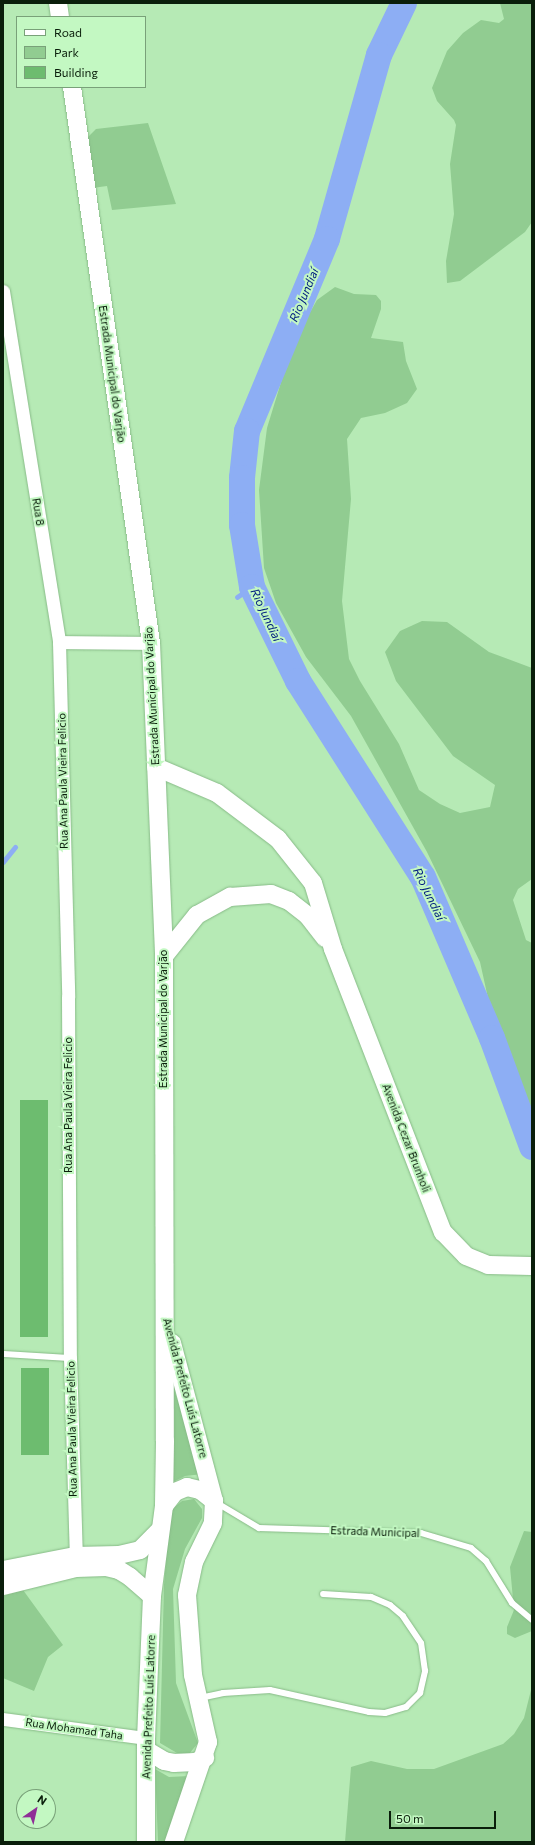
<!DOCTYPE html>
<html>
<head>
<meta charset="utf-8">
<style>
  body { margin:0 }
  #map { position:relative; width:535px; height:1845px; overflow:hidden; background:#b6eab5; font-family:Commissioner,sans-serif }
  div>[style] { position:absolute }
  .green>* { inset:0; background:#91cc91 }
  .stream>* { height:4.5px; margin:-2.25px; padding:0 2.25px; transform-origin:2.25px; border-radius:2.25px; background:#8daef4 }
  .river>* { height:26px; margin:-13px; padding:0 13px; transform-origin:13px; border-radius:13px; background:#8daef4 }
  .building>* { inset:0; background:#6dbc6f; transform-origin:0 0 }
  .roads { filter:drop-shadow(0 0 1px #8b8) drop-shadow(0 0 1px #8b8) }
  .lane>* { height:6px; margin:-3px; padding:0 3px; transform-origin:3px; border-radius:3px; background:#fff }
  .street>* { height:13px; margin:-6.5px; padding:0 6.5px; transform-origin:6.5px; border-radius:6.5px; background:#fff }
  .secondary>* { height:18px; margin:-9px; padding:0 9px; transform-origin:9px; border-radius:9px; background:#fff }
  span { translate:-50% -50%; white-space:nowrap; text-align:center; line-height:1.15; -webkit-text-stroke:4px #c3f8c2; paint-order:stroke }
  .street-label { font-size:11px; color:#0a1e0b }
  .water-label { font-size:12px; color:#042081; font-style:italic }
  .frame { position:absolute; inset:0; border:4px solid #0a1e0b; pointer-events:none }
  .legend { position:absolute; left:16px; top:16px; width:130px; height:72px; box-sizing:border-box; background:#c3f8c2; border:1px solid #79a179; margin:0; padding:5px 7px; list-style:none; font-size:12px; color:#0a1e0b }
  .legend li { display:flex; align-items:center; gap:8px; height:20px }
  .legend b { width:20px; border:1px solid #79a179 }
  .north { position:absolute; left:16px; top:1789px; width:40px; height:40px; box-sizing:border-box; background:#c3f8c2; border:1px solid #79a179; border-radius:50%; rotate:34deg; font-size:11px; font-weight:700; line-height:16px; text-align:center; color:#0a1e0b }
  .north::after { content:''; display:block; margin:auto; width:14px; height:18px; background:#8f2f97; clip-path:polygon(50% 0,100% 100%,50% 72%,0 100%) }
  .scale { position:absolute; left:389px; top:1811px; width:107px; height:18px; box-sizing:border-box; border:2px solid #0a1e0b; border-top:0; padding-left:5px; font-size:12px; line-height:14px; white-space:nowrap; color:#0a1e0b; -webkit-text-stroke:3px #c3f8c2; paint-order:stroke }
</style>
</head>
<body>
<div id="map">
  <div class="green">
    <div style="clip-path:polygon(500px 3px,532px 3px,532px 222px,525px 232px,460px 281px,447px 283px,446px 261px,454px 214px,450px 164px,456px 125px,454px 120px,437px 101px,432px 88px,447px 51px,463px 33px,481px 20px,499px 23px,504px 19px)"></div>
    <div style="clip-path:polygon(148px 123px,176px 204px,112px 210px,107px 186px,92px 188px,86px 139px,96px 129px)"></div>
    <div style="clip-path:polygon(335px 287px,354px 294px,376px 295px,381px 301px,381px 309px,371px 338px,403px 342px,406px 361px,417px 389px,407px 403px,385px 413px,361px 418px,347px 439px,351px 499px,342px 601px,349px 659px,360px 681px,399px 744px,419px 790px,440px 804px,460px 813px,490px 807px,495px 785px,453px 756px,396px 681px,385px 652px,400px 631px,422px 621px,447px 622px,489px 652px,532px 668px,532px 879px,518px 889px,513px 900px,526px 940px,532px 943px,532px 1125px,506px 1079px,480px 962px,427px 852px,351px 716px,306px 657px,276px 603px,264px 568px,259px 490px,267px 428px,286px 366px,304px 323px,317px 300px)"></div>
    <div style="clip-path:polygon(171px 1381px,203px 1474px,185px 1476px,173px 1482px)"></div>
    <div style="clip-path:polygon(194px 1499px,202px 1509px,202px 1518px,185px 1549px,173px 1589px,176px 1683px,198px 1743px,189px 1754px,177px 1753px,160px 1743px,164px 1585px,170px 1511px,182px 1501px)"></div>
    <div style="clip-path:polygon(524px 1531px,532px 1532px,532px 1631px,515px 1638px,507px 1634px,507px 1627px,514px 1610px,510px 1567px)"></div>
    <div style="clip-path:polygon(23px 1590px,63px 1645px,48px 1657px,34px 1691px,3px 1678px,3px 1596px)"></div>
    <div style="clip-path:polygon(532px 1686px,532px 1842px,345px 1842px,351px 1767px,371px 1761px,407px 1769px,434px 1769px,503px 1744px,514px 1734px,524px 1718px)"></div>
    <div style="clip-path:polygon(155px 1769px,169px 1777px,189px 1776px,165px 1842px,158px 1842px)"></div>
  </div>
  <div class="stream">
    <div style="left:237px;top:597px;width:18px;rotate:-34deg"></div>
    <div style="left:3px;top:862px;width:19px;rotate:-51deg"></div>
  </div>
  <div class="river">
    <div style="left:404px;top:3px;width:58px;rotate:115.7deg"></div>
    <div style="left:379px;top:55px;width:191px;rotate:105.8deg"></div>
    <div style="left:327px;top:239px;width:208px;rotate:112.6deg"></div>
    <div style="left:247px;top:431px;width:47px;rotate:96.1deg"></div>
    <div style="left:242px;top:478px;width:47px;rotate:90deg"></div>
    <div style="left:242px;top:525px;width:63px;rotate:80.8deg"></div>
    <div style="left:252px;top:587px;width:105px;rotate:63.9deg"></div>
    <div style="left:298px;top:681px;width:232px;rotate:57.5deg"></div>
    <div style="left:423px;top:877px;width:175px;rotate:66.8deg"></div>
    <div style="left:492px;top:1038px;width:116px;rotate:69.8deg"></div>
  </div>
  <div class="building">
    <div style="left:20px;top:1100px;width:28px;height:237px"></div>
    <div style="left:21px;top:1368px;width:28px;height:87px"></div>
  </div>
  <div class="roads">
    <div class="lane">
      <div style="left:3px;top:1354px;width:67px;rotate:3.4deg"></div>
      <div style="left:217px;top:1503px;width:49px;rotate:30.8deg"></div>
      <div style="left:259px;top:1528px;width:162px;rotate:1.8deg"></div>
      <div style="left:421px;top:1533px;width:52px;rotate:16.7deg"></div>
      <div style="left:471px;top:1548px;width:20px;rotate:41deg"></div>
      <div style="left:486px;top:1561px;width:49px;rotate:58.2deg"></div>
      <div style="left:512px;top:1603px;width:26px;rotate:40deg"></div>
      <div style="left:200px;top:1698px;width:24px;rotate:-12deg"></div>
      <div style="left:223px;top:1693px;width:47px;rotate:-3.7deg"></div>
      <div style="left:270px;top:1690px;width:101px;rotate:12.5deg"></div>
      <div style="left:369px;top:1712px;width:16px;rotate:4deg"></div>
      <div style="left:385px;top:1713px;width:22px;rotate:-16deg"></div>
      <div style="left:406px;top:1707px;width:20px;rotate:-45deg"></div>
      <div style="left:420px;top:1693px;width:23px;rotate:-77deg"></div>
      <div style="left:425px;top:1671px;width:28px;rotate:-98deg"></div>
      <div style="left:421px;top:1643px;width:32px;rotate:-124deg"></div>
      <div style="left:403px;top:1616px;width:17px;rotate:-140deg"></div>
      <div style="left:390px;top:1605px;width:21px;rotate:-157deg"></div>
      <div style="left:371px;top:1597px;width:48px;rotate:-176.4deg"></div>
    </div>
    <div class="street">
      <div style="left:3px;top:291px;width:355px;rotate:80.9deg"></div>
      <div style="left:59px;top:642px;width:92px;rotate:0.6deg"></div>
      <div style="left:59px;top:642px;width:355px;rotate:88.5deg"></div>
      <div style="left:68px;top:997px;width:361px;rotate:89.7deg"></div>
      <div style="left:70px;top:1358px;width:206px;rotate:88.3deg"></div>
      <div style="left:3px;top:1719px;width:144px;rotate:7.6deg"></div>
    </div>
    <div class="secondary">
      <div style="left:58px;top:3px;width:14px;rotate:82deg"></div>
      <div style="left:72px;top:87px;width:562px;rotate:81.91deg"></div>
      <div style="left:151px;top:643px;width:313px;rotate:87.6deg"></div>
      <div style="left:164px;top:956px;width:485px;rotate:89.9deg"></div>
      <div style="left:165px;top:1441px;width:65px;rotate:90.9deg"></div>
      <div style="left:164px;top:1506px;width:91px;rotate:97.6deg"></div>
      <div style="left:152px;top:1596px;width:142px;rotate:92.4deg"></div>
      <div style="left:146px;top:1738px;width:104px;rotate:90deg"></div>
      <div style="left:156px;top:767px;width:66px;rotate:23.1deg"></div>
      <div style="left:217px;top:793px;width:76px;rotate:37deg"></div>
      <div style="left:278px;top:839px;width:56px;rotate:51.5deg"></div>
      <div style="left:313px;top:883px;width:69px;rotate:73.1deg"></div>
      <div style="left:333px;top:949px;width:304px;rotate:68.8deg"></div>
      <div style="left:443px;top:1232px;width:33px;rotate:46deg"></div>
      <div style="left:466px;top:1256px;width:24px;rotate:22deg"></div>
      <div style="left:488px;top:1265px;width:44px;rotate:1.3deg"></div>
      <div style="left:164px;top:956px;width:53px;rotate:-51.2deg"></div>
      <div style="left:197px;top:915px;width:38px;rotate:-29deg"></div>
      <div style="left:230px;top:897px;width:41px;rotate:-4.2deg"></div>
      <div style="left:271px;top:894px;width:19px;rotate:21deg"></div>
      <div style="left:289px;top:901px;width:24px;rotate:38deg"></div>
      <div style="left:308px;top:916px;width:28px;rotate:52deg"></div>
      <div style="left:172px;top:1343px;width:163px;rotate:75.1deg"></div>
      <div style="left:214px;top:1501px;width:22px;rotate:93deg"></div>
      <div style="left:213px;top:1523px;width:43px;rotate:116deg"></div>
      <div style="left:194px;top:1562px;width:34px;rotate:102deg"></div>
      <div style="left:187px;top:1595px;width:80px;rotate:85.7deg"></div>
      <div style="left:193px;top:1675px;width:69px;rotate:77.4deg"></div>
      <div style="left:208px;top:1742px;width:106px;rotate:108.8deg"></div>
      <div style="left:164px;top:1506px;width:18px;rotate:-52deg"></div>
      <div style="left:175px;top:1492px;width:13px;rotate:-23deg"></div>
      <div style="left:187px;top:1487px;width:13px;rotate:13deg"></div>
      <div style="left:200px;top:1490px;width:18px;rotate:38deg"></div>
      <div style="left:3px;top:1570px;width:73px;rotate:-11deg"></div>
      <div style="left:75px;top:1556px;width:44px;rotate:-1.3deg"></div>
      <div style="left:119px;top:1555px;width:22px;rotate:-13deg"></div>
      <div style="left:140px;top:1550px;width:28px;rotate:-45deg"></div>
      <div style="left:3px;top:1586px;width:75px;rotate:-13.9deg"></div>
      <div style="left:76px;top:1568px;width:30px;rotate:-2deg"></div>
      <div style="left:106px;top:1567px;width:13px;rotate:13deg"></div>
      <div style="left:119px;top:1570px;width:13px;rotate:32deg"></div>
      <div style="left:130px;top:1577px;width:29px;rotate:41deg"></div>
      <div style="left:146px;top:1750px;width:21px;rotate:31deg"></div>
      <div style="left:164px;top:1761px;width:10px;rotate:11deg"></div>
      <div style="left:174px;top:1763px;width:21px;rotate:-3deg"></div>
      <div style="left:195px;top:1762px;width:11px;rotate:-22deg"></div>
    </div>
  </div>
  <div class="street-label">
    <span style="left:112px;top:374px;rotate:82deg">Estrada Municipal do Varjão</span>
    <span style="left:38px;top:512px;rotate:81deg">Rua 8</span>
    <span style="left:152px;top:696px;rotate:-93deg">Estrada Municipal do Varjão</span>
    <span style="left:63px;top:781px;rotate:-91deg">Rua Ana Paula Vieira Felicio</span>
    <span style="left:163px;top:1019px;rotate:-90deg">Estrada Municipal do Varjão</span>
    <span style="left:68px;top:1105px;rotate:-90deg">Rua Ana Paula Vieira Felicio</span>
    <span style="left:406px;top:1138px;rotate:69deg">Avenida Cezar Brunholi</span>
    <span style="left:185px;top:1388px;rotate:75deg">Avenida Prefeito Luís Latorre</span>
    <span style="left:72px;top:1429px;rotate:-91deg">Rua Ana Paula Vieira Felicio</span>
    <span style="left:375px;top:1532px;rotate:2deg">Estrada Municipal</span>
    <span style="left:149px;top:1707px;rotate:-88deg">Avenida Prefeito Luís Latorre</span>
    <span style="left:74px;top:1729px;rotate:8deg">Rua Mohamad Taha</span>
  </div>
  <div class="water-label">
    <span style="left:304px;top:295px;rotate:-67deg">Rio Jundiaí</span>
    <span style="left:266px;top:615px;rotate:65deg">Rio Jundiaí</span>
    <span style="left:429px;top:894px;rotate:64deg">Rio Jundiaí</span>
  </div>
  <div class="frame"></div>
  <ul class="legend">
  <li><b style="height:5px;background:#fff"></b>Road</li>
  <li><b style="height:11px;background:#91cc91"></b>Park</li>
  <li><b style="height:11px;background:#6dbc6f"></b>Building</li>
  </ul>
  <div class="north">N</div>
  <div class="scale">50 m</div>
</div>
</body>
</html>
